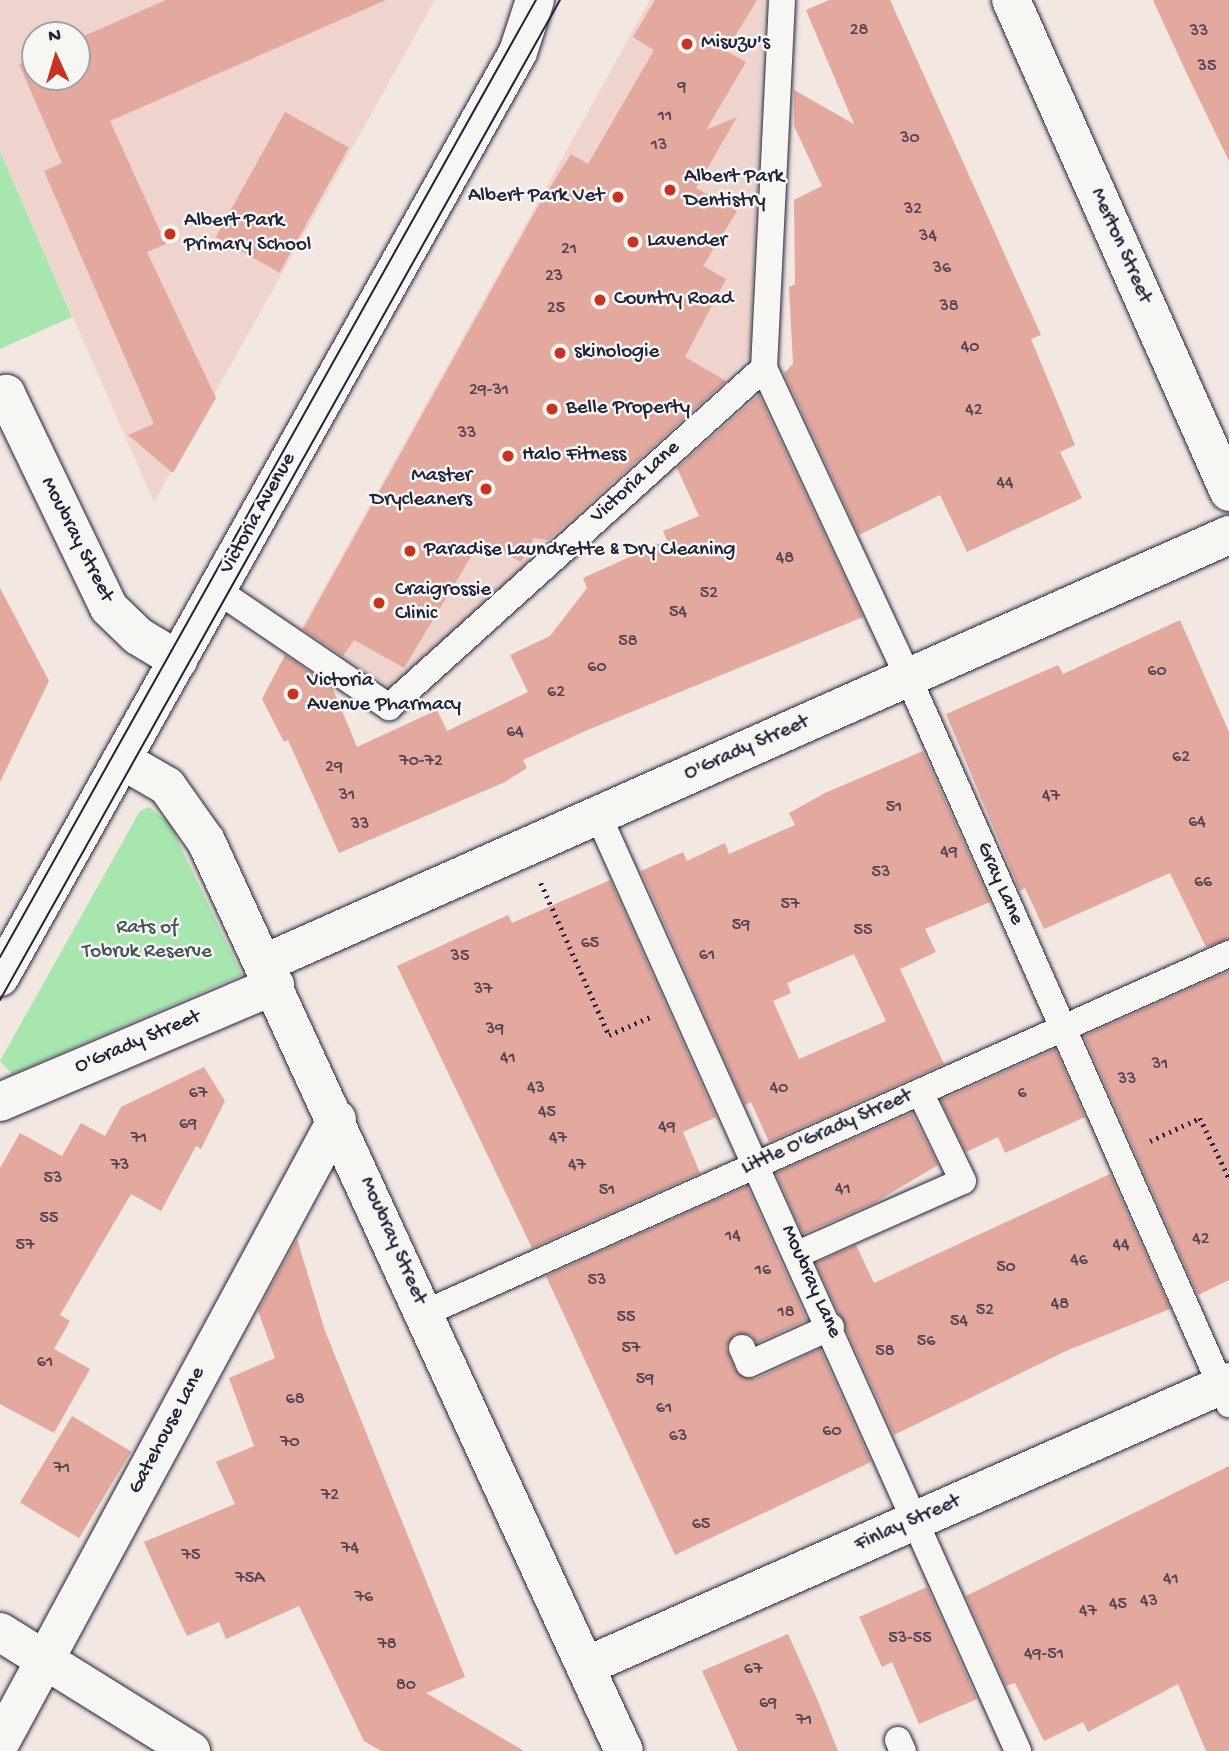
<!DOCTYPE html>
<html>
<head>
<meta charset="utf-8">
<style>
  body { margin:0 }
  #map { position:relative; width:1229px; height:1751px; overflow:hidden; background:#f2e7e1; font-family:"Gochi Hand",sans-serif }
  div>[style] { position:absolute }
  .built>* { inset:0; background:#eed4cd }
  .green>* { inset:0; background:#a7e6ae }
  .building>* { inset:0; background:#e3a99e; transform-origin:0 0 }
  .path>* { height:4.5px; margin-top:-2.25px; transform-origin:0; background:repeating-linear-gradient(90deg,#22223b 0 2px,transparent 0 7px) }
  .roads { filter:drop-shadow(0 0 2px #22223b) drop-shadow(0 0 2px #22223b) }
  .service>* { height:26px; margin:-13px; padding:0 13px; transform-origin:13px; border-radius:13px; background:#f6f6f2 }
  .minor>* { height:38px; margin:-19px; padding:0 19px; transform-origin:19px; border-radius:19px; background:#f6f6f2 }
  .tertiary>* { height:38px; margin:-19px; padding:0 19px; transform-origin:19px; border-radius:19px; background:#f6f6f2 }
  .tram>* { height:2px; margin:-1px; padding:0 1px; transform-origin:1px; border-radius:1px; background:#22223b }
  .dots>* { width:19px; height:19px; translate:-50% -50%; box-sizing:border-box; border:4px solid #f6f6f2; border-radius:50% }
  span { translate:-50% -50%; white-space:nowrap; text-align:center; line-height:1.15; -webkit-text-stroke:5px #f6f6f2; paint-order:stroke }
  .number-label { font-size:18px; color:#524454 }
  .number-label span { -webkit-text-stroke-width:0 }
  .poi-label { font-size:21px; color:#22223b }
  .left { translate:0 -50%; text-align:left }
  .right { translate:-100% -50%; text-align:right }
  .street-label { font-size:21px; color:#22223b }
  .park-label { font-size:21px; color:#435358 }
  .north { position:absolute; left:21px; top:21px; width:70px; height:70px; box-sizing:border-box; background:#f6f6f2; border:2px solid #a1a1a9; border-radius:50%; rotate:356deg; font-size:19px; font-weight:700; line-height:28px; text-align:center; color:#22223b }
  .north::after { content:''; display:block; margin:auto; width:24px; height:32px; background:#c8321e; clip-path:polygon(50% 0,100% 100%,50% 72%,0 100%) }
</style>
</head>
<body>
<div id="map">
  <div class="built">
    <div style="clip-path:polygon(evenodd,0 0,435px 0,154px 502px,0 151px,0 0,35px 35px,77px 35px,77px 77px,35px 77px,35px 35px)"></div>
    <div style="clip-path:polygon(650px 0,764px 0,750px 356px,394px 690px,301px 629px)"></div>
  </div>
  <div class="green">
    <div style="clip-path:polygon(0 151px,72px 317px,0 349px)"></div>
    <div style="clip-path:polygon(149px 807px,170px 824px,242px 975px,12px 1074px,0 1061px,140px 811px)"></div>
  </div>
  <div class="building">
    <div style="clip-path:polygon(166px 0,386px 0,110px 121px,166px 244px,147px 252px,216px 398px,173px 473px,128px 435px,154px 424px,44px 171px,62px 163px,19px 64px,35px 57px,35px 77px,77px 77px,77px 39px)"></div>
    <div style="clip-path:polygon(655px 0,757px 0,726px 51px,746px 62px,706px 130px,737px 117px,696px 188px,737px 211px,703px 266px,726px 279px,685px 357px,726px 381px,548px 540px,534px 538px,521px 562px,481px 540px,404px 668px,354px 640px,343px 656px,303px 629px,537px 208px,571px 154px,588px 164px,654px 50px,633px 37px)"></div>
    <div style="clip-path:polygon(829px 0,890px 0,1041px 335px,1031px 339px,1075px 445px,1060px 452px,1082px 498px,967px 552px,940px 495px,859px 535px,784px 373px,793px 364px,789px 287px,795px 284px,794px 200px,822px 186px,794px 126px,794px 90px,854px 124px,806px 10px)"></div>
    <div style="clip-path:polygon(1153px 0,1229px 0,1229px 161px,1186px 72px)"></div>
    <div style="left:285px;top:112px;width:73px;height:143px;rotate:29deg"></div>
    <div style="clip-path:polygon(759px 395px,863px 617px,585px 731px,523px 760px,527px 768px,505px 782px,339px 853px,288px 740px,284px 742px,262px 699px,285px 655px,332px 687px,357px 747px,437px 710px,447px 731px,528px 692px,510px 655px,550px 636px,587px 588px,583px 578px,667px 540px,663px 531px,699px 516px,677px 468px)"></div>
    <div style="clip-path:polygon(0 588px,49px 681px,0 782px)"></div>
    <div style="clip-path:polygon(1180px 620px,1229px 732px,1229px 939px,1206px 947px,1170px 873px,1044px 929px,1025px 888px,1020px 891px,946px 714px,1058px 665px,1063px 674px)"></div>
    <div style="clip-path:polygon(evenodd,923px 751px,990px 902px,925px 929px,936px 952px,900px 969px,944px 1064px,769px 1142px,751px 1102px,745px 1105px,641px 871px,683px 852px,687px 861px,725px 843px,729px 854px,795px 825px,789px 813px,825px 793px,923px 751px,854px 954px,886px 1021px,799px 1059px,773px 1001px,791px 993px,787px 983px,854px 954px)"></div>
    <div style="clip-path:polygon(610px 880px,716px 1117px,683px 1132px,700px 1173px,532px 1248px,397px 966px,508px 915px,512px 923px)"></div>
    <div style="clip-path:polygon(1229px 971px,1229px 1280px,1198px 1295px,1084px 1036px)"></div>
    <div style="clip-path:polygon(1055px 1049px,1085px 1117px,1005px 1153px,998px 1137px,966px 1152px,941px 1100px)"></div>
    <div style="clip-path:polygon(204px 1067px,225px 1101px,201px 1149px,196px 1146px,161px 1211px,131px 1194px,60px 1315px,70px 1321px,54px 1349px,90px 1369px,54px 1433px,0 1404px,0 1168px,20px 1133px,62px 1156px,81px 1123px,105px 1136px,121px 1107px)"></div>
    <div style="clip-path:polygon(912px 1113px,938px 1165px,874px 1203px,803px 1234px,776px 1173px)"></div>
    <div style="clip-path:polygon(1110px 1174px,1170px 1309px,1066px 1351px,894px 1435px,816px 1263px,856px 1245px,874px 1283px)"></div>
    <div style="clip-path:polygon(747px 1186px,807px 1320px,757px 1343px,751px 1335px,735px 1334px,726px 1347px,735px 1370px,755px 1379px,820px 1349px,871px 1462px,675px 1555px,546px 1276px)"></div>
    <div style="clip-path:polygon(297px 1239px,325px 1331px,465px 1677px,426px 1693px,524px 1751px,381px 1751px,364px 1741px,299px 1606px,226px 1639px,219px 1622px,187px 1636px,168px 1596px,144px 1542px,235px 1504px,216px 1462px,254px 1446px,229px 1378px,275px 1358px,258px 1311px)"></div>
    <div style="left:72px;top:1416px;width:69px;height:101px;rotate:31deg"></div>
    <div style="clip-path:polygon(1229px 1466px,1229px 1751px,1206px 1751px,1178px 1684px,1088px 1732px,1083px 1722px,1044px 1741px,1015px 1683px,1006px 1686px,966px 1596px)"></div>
    <div style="clip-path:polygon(927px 1587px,977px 1699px,919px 1724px,892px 1662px,882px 1667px,859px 1617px)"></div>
    <div style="clip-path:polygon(788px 1634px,818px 1701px,838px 1751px,738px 1751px,702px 1671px)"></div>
  </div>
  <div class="path">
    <div style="left:541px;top:883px;width:167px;rotate:65.9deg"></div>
    <div style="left:609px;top:1035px;width:45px;rotate:-23.7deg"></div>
    <div style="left:1150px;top:1141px;width:55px;rotate:-24.7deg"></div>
    <div style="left:1200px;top:1118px;width:67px;rotate:64.2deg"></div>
  </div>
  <div class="roads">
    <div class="service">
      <div style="left:764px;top:368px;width:341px;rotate:65deg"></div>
      <div style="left:908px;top:677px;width:795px;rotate:66.18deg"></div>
      <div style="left:217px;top:590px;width:208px;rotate:34.2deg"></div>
      <div style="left:389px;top:707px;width:506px;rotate:-42.11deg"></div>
      <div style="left:764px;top:368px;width:367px;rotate:-87.2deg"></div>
      <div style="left:598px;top:815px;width:1026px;rotate:65.83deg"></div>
      <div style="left:798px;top:1254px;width:180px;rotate:-23.9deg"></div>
      <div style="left:963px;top:1181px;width:99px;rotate:-115.8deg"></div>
      <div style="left:425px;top:1313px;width:881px;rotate:-24.06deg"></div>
      <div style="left:742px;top:1348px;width:17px;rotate:66deg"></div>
      <div style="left:749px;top:1364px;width:90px;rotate:-24.3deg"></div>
      <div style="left:898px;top:1740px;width:12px;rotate:66deg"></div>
    </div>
    <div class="minor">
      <div style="left:1011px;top:0;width:538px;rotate:66.1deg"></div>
      <div style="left:0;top:397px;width:7px;rotate:-27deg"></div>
      <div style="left:6px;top:394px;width:237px;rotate:64.3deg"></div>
      <div style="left:109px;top:608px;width:40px;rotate:44deg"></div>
      <div style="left:138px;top:636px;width:47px;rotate:31deg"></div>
      <div style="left:122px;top:760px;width:52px;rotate:30deg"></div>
      <div style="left:167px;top:786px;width:67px;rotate:54.7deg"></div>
      <div style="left:206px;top:841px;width:1001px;rotate:65.33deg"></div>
      <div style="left:265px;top:963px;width:1055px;rotate:-23.94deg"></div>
      <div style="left:0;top:1102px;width:299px;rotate:-23deg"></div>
      <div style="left:586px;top:1666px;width:703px;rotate:-23.83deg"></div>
      <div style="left:0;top:1743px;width:709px;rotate:-61.63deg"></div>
    </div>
    <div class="tertiary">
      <div style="left:0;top:977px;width:1060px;rotate:-60.75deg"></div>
      <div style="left:518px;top:52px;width:55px;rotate:-71.9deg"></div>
      <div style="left:0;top:1632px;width:225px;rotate:31.9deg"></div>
    </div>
  </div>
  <div class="tram">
    <div style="left:0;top:957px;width:1097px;rotate:-60.75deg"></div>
    <div style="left:0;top:1000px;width:1146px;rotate:-60.75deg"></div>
  </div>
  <div class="dots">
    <div style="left:687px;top:44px;background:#c8321e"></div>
    <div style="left:670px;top:190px;background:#c8321e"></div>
    <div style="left:618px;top:197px;background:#c8321e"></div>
    <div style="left:170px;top:234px;background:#c8321e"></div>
    <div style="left:633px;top:242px;background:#c8321e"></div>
    <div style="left:600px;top:300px;background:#c8321e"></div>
    <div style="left:560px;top:353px;background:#c8321e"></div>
    <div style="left:552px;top:409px;background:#c8321e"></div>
    <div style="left:508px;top:456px;background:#c8321e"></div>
    <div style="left:486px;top:489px;background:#c8321e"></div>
    <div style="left:410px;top:551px;background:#c8321e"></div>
    <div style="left:379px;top:603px;background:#c8321e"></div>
    <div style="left:293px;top:694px;background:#c8321e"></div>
  </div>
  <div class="number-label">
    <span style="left:859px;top:31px">28</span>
    <span style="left:1199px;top:32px">33</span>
    <span style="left:1207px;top:67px">35</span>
    <span style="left:682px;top:88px">9</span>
    <span style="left:665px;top:117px">11</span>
    <span style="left:910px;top:139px">30</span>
    <span style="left:659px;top:146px">13</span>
    <span style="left:913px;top:210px">32</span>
    <span style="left:928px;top:237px">34</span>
    <span style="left:569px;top:250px">21</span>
    <span style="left:942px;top:269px">36</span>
    <span style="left:554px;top:277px">23</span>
    <span style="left:949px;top:307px">38</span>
    <span style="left:556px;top:309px">25</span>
    <span style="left:970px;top:348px">40</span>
    <span style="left:489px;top:391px">29-31</span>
    <span style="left:974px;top:411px">42</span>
    <span style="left:467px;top:434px">33</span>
    <span style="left:1005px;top:484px">44</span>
    <span style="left:785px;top:559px">48</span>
    <span style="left:709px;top:594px">52</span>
    <span style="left:678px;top:613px">54</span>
    <span style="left:628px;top:642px">58</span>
    <span style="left:597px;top:668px">60</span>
    <span style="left:1157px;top:672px">60</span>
    <span style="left:556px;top:693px">62</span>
    <span style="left:515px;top:733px">64</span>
    <span style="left:1181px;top:758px">62</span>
    <span style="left:421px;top:762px">70-72</span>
    <span style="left:334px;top:768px">29</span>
    <span style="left:347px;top:796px">31</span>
    <span style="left:1051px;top:797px">47</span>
    <span style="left:894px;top:808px">51</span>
    <span style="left:1197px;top:823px">64</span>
    <span style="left:360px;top:825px">33</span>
    <span style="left:949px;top:853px">49</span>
    <span style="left:881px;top:873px">53</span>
    <span style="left:1203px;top:883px">66</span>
    <span style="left:790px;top:905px">57</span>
    <span style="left:741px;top:926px">59</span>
    <span style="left:863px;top:931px">55</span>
    <span style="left:590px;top:944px">65</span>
    <span style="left:707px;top:956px">61</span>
    <span style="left:460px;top:957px">35</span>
    <span style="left:483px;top:990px">37</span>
    <span style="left:495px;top:1030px">39</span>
    <span style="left:508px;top:1059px">41</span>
    <span style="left:1160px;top:1065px">31</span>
    <span style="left:1127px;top:1080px">33</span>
    <span style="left:536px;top:1089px">43</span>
    <span style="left:779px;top:1089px">40</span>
    <span style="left:198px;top:1094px">67</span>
    <span style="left:1022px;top:1094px">6</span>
    <span style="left:547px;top:1113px">45</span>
    <span style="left:188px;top:1125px">69</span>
    <span style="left:667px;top:1128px">49</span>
    <span style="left:139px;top:1139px">71</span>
    <span style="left:558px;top:1139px">47</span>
    <span style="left:120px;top:1166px">73</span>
    <span style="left:577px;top:1166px">47</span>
    <span style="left:53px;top:1179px">53</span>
    <span style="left:843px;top:1190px">41</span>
    <span style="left:607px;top:1191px">51</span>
    <span style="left:49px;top:1219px">55</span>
    <span style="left:733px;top:1237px">14</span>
    <span style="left:1201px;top:1240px">42</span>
    <span style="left:25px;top:1246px">57</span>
    <span style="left:1121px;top:1246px">44</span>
    <span style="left:1079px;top:1261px">46</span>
    <span style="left:1006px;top:1268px">50</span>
    <span style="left:763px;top:1271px">16</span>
    <span style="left:597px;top:1281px">53</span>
    <span style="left:1060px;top:1305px">48</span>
    <span style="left:985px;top:1311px">52</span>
    <span style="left:786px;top:1313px">18</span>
    <span style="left:626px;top:1318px">55</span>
    <span style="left:959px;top:1322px">54</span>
    <span style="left:926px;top:1342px">56</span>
    <span style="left:631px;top:1349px">57</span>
    <span style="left:885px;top:1352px">58</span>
    <span style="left:45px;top:1363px">61</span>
    <span style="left:645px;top:1380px">59</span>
    <span style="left:295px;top:1400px">68</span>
    <span style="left:664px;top:1409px">61</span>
    <span style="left:832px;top:1432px">60</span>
    <span style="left:678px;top:1437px">63</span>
    <span style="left:290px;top:1443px">70</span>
    <span style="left:62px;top:1469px">71</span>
    <span style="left:330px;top:1496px">72</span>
    <span style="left:701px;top:1525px">65</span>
    <span style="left:350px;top:1549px">74</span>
    <span style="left:191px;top:1556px">75</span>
    <span style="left:250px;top:1579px">75A</span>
    <span style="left:1171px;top:1580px">41</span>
    <span style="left:364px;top:1598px">76</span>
    <span style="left:1149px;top:1602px">43</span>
    <span style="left:1118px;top:1605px">45</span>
    <span style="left:1088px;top:1612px">47</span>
    <span style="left:910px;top:1639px">53-55</span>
    <span style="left:387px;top:1645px">78</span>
    <span style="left:1044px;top:1655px">49-51</span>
    <span style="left:753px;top:1670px">67</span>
    <span style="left:406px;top:1686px">80</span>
    <span style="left:768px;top:1704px">69</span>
    <span style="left:804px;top:1721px">71</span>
  </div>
  <div class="poi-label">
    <span class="left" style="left:701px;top:44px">Misuzu's</span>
    <span class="left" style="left:684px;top:190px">Albert Park<br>Dentistry</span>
    <span class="right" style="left:604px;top:197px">Albert Park Vet</span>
    <span class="left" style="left:184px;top:234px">Albert Park<br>Primary School</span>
    <span class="left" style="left:647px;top:242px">Lavender</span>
    <span class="left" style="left:614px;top:300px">Country Road</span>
    <span class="left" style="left:574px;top:353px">skinologie</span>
    <span class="left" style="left:566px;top:409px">Belle Property</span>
    <span class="left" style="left:522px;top:456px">Halo Fitness</span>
    <span class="right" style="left:472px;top:489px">Master<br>Drycleaners</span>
    <span class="left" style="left:424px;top:551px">Paradise Laundrette &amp; Dry Cleaning</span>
    <span class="left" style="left:395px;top:603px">Craigrossie<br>Clinic</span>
    <span class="left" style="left:307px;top:694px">Victoria<br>Avenue Pharmacy</span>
  </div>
  <div class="street-label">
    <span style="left:1120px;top:246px;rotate:66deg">Merton Street</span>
    <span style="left:636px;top:483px;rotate:-42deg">Victoria Lane</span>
    <span style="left:259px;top:514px;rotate:-61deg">Victoria Avenue</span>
    <span style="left:76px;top:540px;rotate:63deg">Moubray Street</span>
    <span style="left:747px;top:749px;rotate:-24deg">O'Grady Street</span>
    <span style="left:999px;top:884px;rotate:66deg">Gray Lane</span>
    <span style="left:138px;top:1043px;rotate:-23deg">O'Grady Street</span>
    <span style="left:827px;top:1133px;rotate:-24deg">Little O'Grady Street</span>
    <span style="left:392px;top:1241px;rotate:66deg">Moubray Street</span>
    <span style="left:810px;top:1282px;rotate:66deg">Moubray Lane</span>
    <span style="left:168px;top:1431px;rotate:-62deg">Gatehouse Lane</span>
    <span style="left:908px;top:1524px;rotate:-24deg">Finlay Street</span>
  </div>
  <div class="park-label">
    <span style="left:147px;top:941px">Rats of<br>Tobruk Reserve</span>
  </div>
  <div class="north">N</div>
</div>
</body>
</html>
